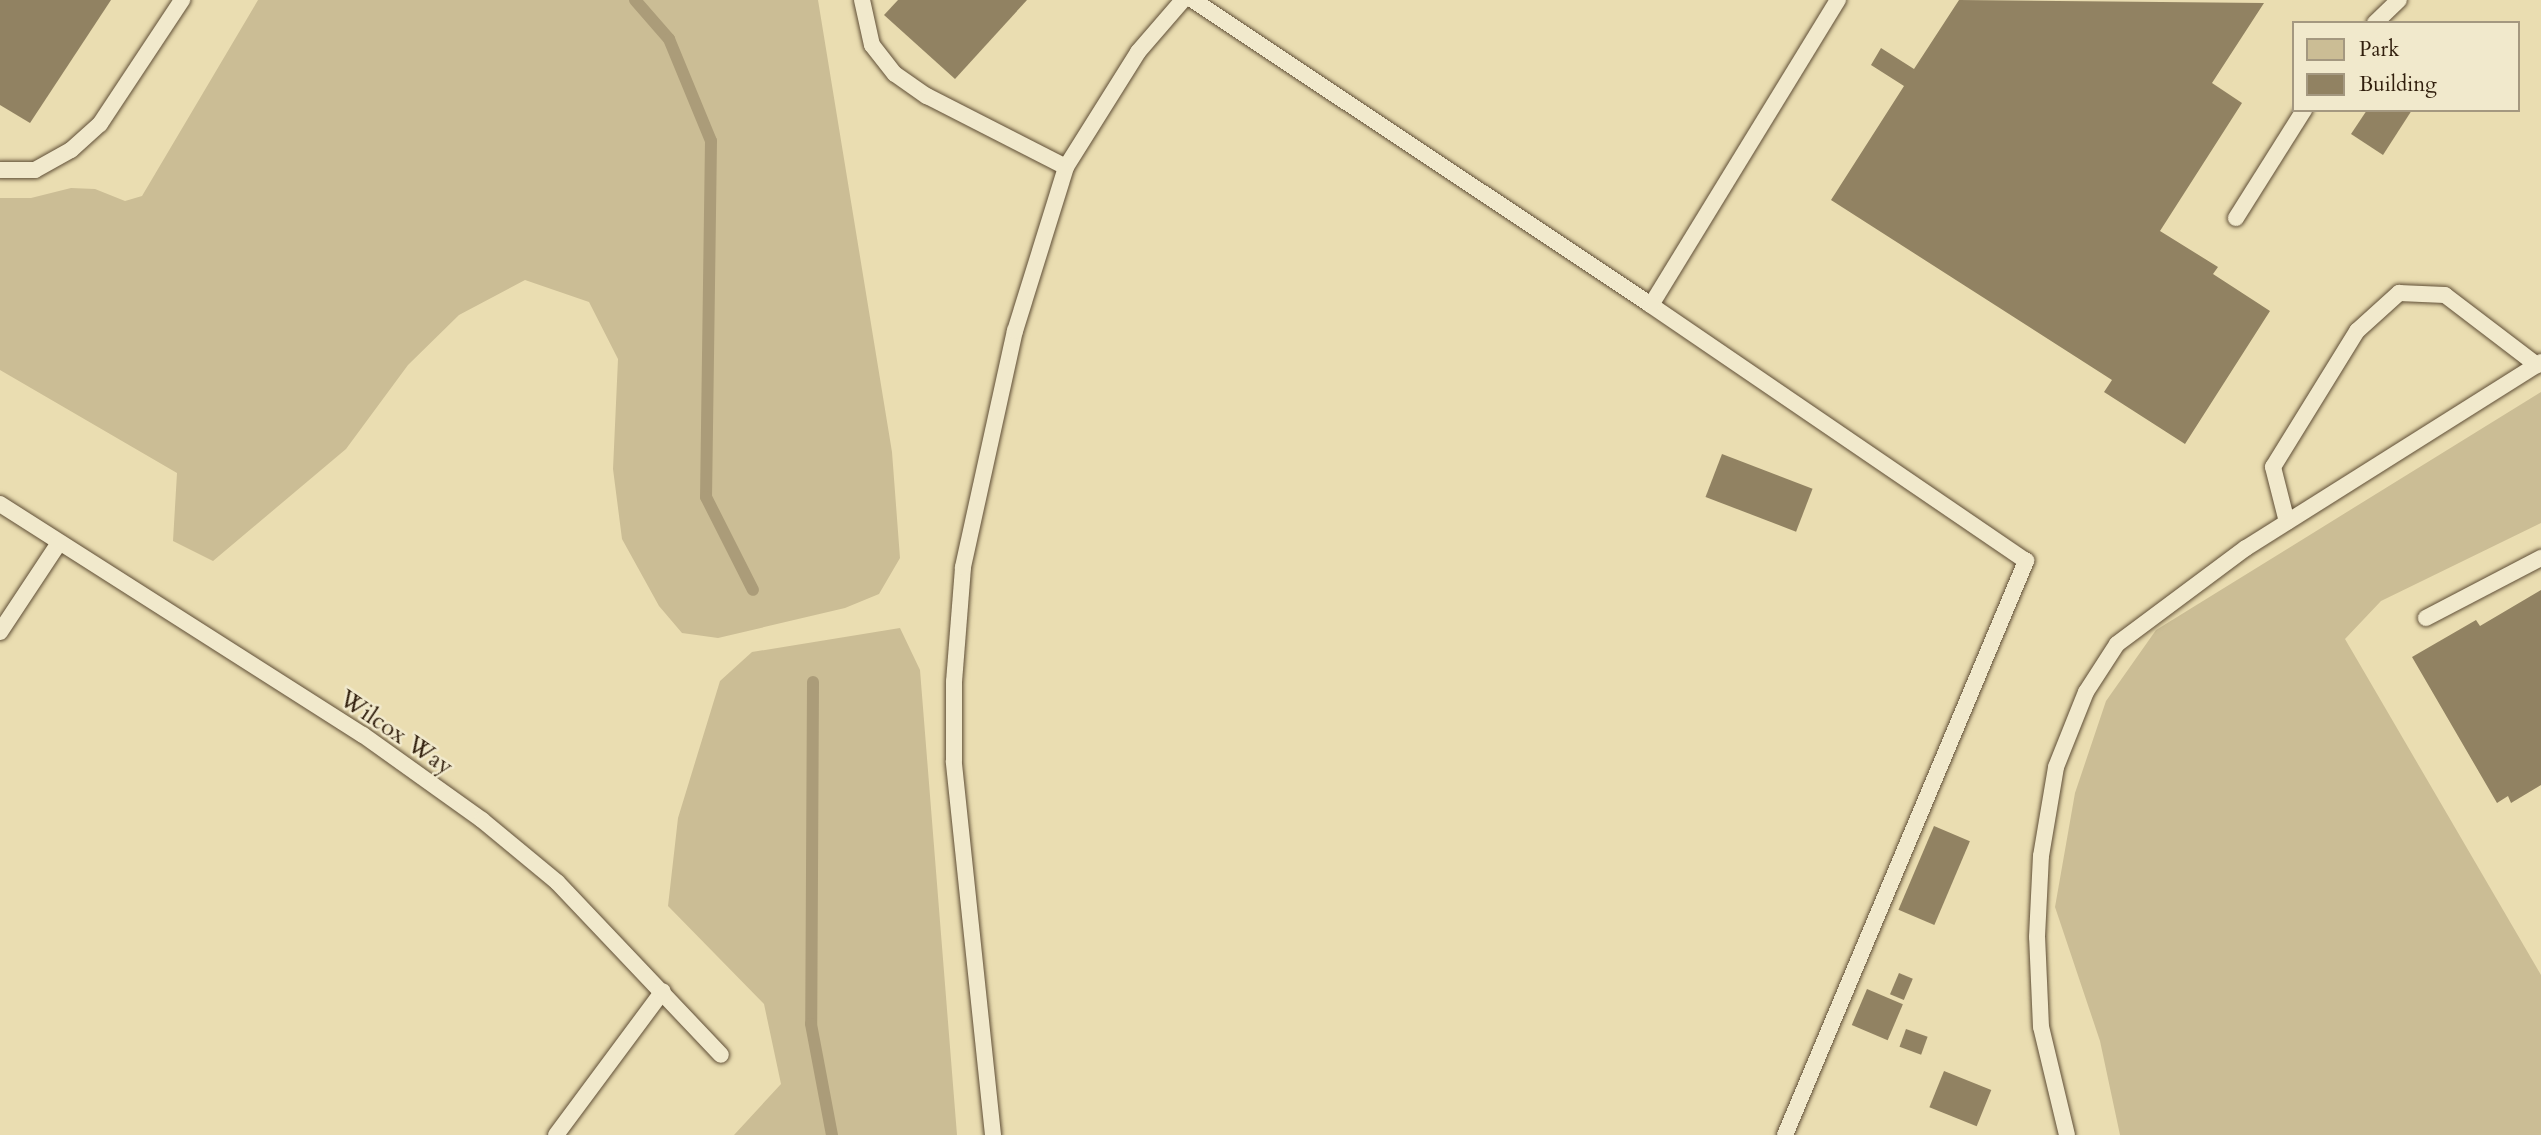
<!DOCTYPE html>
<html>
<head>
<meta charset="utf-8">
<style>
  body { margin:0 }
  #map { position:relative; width:2541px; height:1135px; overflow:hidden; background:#eaddb1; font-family:Cardo,serif }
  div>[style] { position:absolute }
  .green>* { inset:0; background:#cbbd95 }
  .stream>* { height:12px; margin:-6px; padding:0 6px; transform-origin:6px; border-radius:6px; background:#ab9c79 }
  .building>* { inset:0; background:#918262; transform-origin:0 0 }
  .roads { filter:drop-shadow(0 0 2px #5f4e36) drop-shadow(0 0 2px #5f4e36) }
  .lane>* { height:16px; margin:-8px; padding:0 8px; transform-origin:8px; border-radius:8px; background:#f1e9cc }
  span { translate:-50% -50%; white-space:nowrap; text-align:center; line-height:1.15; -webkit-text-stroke:5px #f1e9cc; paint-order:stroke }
  .street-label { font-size:24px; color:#311f0d }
  .legend { position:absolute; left:2292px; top:21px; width:228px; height:91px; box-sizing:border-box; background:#f1e9cc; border:2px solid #a49880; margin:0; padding:9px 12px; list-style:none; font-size:21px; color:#311f0d }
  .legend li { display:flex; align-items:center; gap:14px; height:35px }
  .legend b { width:35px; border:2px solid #a49880 }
</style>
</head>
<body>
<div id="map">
  <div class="green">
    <div style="clip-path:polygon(258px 0,818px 0,892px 452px,900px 558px,879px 594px,845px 608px,718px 638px,682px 633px,659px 606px,622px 539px,613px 469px,618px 359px,589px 302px,525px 280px,459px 315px,408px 365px,346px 449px,213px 561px,173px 541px,177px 473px,0 370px,0 198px,31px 198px,71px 188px,95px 189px,125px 201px,142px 196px)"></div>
    <div style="clip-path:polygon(2541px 392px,2541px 523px,2381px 601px,2345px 639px,2541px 975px,2541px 1135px,2120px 1135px,2100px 1041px,2055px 907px,2075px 793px,2106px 701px,2156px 630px)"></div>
    <div style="clip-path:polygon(900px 628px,920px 670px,957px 1135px,734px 1135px,781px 1084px,764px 1004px,668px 906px,678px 818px,720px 681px,752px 652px)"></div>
  </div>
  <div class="stream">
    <div style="left:635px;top:0;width:52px;rotate:48.9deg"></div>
    <div style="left:669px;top:39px;width:110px;rotate:67.6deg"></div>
    <div style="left:711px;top:141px;width:356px;rotate:90.8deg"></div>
    <div style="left:706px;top:497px;width:104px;rotate:63.2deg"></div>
    <div style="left:813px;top:682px;width:342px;rotate:90.3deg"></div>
    <div style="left:811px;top:1024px;width:113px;rotate:79.3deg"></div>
  </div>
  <div class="building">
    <div style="clip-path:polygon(0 0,111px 0,30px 123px,0 105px)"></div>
    <div style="clip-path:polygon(898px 0,1027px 0,955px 79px,884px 15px)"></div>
    <div style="clip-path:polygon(1959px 0,2264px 3px,2212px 83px,2242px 103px,2160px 231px,2218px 267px,2213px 274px,2270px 311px,2185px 444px,2104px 392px,2112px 380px,1831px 200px,1904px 86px,1871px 65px,1881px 48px,1914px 69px)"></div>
    <div style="clip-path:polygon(2367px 110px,2412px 110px,2383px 155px,2351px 134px)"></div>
    <div style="left:1722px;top:454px;width:97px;height:46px;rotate:21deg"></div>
    <div style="clip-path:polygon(2541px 590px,2541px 785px,2511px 803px,2508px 796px,2497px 803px,2412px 657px,2476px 620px,2480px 626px)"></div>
    <div style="left:1934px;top:826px;width:39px;height:91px;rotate:23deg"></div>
    <div style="left:1899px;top:973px;width:15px;height:23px;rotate:23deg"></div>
    <div style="left:1867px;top:989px;width:39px;height:39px;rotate:23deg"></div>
    <div style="left:1906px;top:1029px;width:23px;height:19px;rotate:20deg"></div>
    <div style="left:1944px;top:1071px;width:51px;height:39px;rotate:22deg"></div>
  </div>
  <div class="roads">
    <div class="lane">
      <div style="left:862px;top:0;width:46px;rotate:77.5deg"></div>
      <div style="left:872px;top:45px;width:37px;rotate:52deg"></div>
      <div style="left:895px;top:74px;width:39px;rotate:35deg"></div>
      <div style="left:927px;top:96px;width:156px;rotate:27.1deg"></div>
      <div style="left:1193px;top:0;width:550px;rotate:33.66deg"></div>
      <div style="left:2375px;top:23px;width:33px;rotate:-44deg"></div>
      <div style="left:0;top:170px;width:35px"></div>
      <div style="left:35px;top:170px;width:41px;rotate:-29.1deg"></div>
      <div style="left:71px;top:150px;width:39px;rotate:-42deg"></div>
      <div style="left:100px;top:124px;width:149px;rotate:-56.5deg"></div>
      <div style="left:2236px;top:218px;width:128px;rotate:-57.8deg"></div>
      <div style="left:0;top:504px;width:430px;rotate:32.5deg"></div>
      <div style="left:363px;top:735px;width:146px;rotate:35.5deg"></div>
      <div style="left:482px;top:820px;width:97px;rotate:39.6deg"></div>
      <div style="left:557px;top:882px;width:238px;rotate:46.5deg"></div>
      <div style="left:2287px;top:522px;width:57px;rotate:-104.3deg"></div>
      <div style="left:2273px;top:467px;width:160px;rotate:-58.3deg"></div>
      <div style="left:2357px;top:331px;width:57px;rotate:-42.1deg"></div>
      <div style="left:2399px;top:293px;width:46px;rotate:2.5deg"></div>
      <div style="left:2445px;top:295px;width:116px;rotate:37.3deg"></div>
      <div style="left:2426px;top:618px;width:130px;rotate:-27.6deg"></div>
      <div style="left:0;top:632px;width:107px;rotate:-56.5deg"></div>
      <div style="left:556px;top:1135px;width:179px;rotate:-53.4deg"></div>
      <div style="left:993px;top:1135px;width:376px;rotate:-96deg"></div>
      <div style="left:954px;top:761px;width:79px;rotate:-90deg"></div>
      <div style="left:954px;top:682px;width:115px;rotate:-85.5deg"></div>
      <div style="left:963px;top:567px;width:242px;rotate:-77.6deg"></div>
      <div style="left:1015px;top:331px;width:172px;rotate:-72.7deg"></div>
      <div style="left:1066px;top:167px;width:136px;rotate:-57.9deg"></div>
      <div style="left:1138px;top:52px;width:69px;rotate:-49.1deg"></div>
      <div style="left:1785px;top:1135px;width:623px;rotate:-67.22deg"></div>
      <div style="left:2026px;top:561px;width:454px;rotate:-145.7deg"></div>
      <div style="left:1651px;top:305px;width:358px;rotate:-58.5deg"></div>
      <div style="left:2067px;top:1135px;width:111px;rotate:-103.5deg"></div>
      <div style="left:2041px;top:1027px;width:90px;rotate:-92.5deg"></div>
      <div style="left:2037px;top:937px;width:81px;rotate:-87.2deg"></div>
      <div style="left:2041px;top:856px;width:90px;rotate:-80.4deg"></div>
      <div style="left:2056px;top:767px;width:81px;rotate:-68.2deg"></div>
      <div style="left:2086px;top:692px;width:57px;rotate:-57.1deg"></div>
      <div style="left:2117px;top:644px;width:161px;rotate:-36.7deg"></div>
      <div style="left:2246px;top:548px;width:349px;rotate:-32.2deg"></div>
    </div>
  </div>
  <div class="street-label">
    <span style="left:396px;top:733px;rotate:34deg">Wilcox Way</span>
  </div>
  <ul class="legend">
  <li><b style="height:19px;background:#cbbd95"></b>Park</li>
  <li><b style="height:19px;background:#918262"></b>Building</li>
  </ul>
</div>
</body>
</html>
